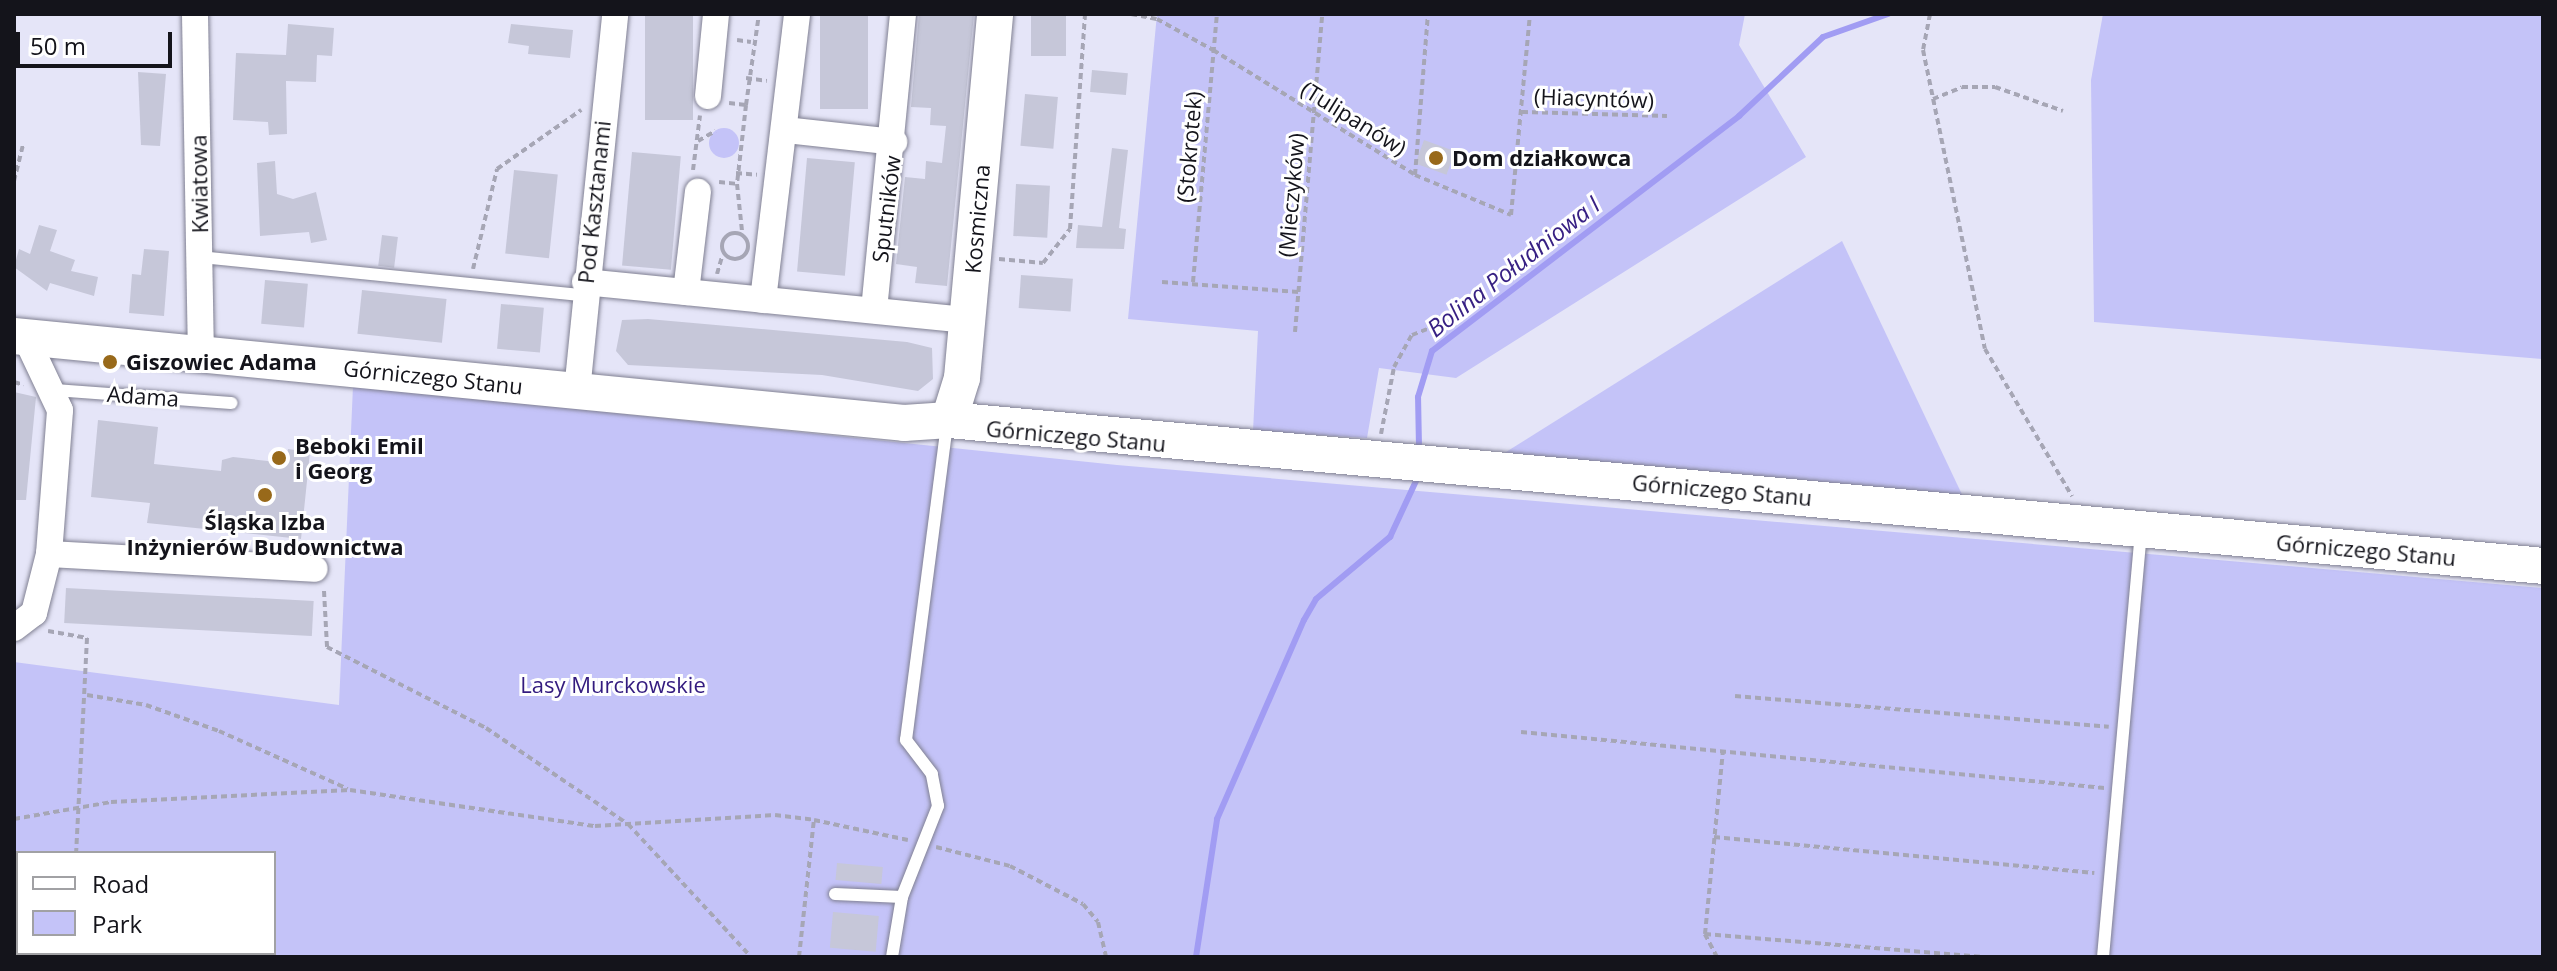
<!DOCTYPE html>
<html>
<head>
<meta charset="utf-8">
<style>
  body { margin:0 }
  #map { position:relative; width:2557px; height:971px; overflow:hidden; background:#e5e5f8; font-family:"Open Sans",sans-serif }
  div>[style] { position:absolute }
  .green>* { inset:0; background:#c4c3f8 }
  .round { border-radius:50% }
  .stream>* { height:6px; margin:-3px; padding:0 3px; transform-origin:3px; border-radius:3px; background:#a19cf3 }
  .building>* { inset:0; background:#c6c7d9; transform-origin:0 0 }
  .path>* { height:4px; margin-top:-2px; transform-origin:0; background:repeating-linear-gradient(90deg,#a6a6b5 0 6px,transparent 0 10px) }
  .path>.ring { margin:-2px; padding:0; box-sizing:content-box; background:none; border:4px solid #a6a6b5; border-radius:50% }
  .roads { filter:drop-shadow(0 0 2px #808092) drop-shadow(0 0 2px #808092) }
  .lane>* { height:12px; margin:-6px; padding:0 6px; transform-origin:6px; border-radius:6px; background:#fff }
  .street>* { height:26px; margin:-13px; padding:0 13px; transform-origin:13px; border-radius:13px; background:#fff }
  .secondary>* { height:36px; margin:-18px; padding:0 18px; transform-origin:18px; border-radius:18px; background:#fff }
  .dots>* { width:22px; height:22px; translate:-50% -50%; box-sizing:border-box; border:4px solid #fff; border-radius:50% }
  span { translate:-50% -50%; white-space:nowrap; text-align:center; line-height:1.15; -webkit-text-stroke:6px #fff; paint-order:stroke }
  .street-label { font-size:22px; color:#14141b }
  .poi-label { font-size:22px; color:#14141b; font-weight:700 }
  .left { translate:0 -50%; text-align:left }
  .park-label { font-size:22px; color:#331b7f }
  .water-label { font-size:24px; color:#372083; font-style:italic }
  .frame { position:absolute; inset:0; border:16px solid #14141b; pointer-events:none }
  .legend { position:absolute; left:16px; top:851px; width:260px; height:104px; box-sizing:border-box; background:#fff; border:2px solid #a1a1a4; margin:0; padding:10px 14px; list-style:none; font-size:24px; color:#14141b }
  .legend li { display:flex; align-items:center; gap:16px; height:40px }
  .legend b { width:40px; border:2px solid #a1a1a4 }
  .scale { position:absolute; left:16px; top:32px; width:156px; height:36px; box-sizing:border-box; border:4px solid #14141b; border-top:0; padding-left:10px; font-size:24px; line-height:28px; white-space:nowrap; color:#14141b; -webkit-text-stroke:6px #fff; paint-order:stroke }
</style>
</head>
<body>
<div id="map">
  <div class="green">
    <div style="clip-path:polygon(1157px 14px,1745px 14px,1739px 45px,1806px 157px,1456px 378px,1379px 368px,1367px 438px,1253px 431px,1258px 331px,1128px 319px)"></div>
    <div style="clip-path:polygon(2103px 14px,2543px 14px,2543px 359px,2094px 322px,2091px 80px)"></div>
    <div class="round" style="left:709px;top:128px;width:30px;height:30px"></div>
    <div style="clip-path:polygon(1842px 241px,1966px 503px,1498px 457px)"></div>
    <div style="clip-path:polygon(353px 386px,1117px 465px,2543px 588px,2543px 957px,248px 957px,274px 953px,274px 853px,18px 853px,14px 861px,14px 662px,339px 705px)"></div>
  </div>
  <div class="stream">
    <div style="left:1419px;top:447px;width:50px;rotate:-91.1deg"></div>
    <div style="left:1418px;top:397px;width:48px;rotate:-73.1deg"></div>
    <div style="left:1432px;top:351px;width:387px;rotate:-37.4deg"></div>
    <div style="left:1739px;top:116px;width:115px;rotate:-43.2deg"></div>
    <div style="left:1823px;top:37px;width:69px;rotate:-19.5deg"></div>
    <div style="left:1196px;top:957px;width:140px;rotate:-81.3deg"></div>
    <div style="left:1217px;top:819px;width:217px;rotate:-66.4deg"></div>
    <div style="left:1304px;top:620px;width:24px;rotate:-60deg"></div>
    <div style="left:1316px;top:599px;width:97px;rotate:-40deg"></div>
    <div style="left:1390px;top:537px;width:62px;rotate:-65.1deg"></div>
  </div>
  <div class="building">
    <div style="left:645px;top:14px;width:48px;height:106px"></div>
    <div style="left:820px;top:14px;width:48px;height:95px"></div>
    <div style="clip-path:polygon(919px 14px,974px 14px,947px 286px,915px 283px,917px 267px,896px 264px,905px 177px,925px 179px,926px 161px,942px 163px,946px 126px,930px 125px,931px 108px,911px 107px)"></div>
    <div style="left:1031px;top:14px;width:35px;height:42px"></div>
    <div style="clip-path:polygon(288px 24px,334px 28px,332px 56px,317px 55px,316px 82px,286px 81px,287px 134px,269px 135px,268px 122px,233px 120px,236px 53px,286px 55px)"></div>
    <div style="clip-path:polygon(511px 24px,573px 30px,570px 58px,528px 54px,529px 46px,508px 43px)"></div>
    <div style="left:1092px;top:70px;width:36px;height:22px;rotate:5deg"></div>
    <div style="clip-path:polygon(138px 72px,166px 74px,160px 146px,141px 145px)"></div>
    <div style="left:1025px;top:94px;width:33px;height:52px;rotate:5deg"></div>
    <div style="left:1424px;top:140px;width:33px;height:25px;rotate:20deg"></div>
    <div style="clip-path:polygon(1112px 148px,1128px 150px,1119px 228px,1126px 229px,1124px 249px,1076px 248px,1078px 225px,1102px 227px)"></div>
    <div style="left:632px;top:152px;width:49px;height:114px;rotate:5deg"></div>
    <div style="left:807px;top:158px;width:48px;height:114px;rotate:5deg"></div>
    <div style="clip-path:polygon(275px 161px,277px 194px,293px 199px,316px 192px,327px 240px,311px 243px,309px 232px,260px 236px,257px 163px)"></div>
    <div style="left:514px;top:170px;width:44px;height:84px;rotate:6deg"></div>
    <div style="left:1016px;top:184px;width:34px;height:52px;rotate:3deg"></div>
    <div style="clip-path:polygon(39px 225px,57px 230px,50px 251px,75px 260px,71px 271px,98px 277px,94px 296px,50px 283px,47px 291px,14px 267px,19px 249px,30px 254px)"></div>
    <div style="left:382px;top:235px;width:16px;height:31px;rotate:7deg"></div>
    <div style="clip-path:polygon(144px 249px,169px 251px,164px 316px,129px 313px,132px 274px,141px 275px)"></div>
    <div style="left:1021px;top:275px;width:52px;height:33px;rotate:4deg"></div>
    <div style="left:265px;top:280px;width:43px;height:44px;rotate:5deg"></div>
    <div style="left:362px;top:290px;width:85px;height:44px;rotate:6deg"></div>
    <div style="left:501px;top:304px;width:43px;height:45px;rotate:5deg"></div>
    <div style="clip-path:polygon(648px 319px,907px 342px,932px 348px,933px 379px,918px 391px,822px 375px,628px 365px,616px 351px,622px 320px)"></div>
    <div style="clip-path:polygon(14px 392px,36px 397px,26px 500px,14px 500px)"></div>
    <div style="clip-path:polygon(98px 420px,158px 427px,154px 464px,221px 471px,222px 460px,233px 457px,286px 463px,288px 449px,310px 452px,301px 539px,147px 523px,150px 503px,91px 497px)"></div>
    <div style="left:66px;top:588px;width:248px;height:35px;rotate:3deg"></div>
    <div style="left:837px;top:863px;width:46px;height:17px;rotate:5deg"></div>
    <div style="left:833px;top:912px;width:46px;height:36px;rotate:5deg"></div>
  </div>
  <div class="path">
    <div style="left:1131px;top:14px;width:26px;rotate:11deg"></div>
    <div style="left:1157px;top:19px;width:64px;rotate:29deg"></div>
    <div style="left:1213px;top:50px;width:238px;rotate:31.7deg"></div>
    <div style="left:1415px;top:175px;width:104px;rotate:22.6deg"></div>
    <div style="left:1511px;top:215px;width:202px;rotate:-84.6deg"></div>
    <div style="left:1930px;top:14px;width:37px;rotate:101deg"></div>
    <div style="left:1923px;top:50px;width:305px;rotate:78.3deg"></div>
    <div style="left:1985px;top:349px;width:171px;rotate:59.4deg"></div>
    <div style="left:737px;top:40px;width:14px;rotate:8deg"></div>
    <div style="left:746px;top:78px;width:21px;rotate:8deg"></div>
    <div style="left:1933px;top:99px;width:31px;rotate:-22deg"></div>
    <div style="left:1962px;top:87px;width:33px"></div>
    <div style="left:1995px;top:87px;width:72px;rotate:19.4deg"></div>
    <div style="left:729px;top:103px;width:17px;rotate:7deg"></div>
    <div style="left:746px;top:105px;width:80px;rotate:96.5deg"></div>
    <div style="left:746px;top:105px;width:92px;rotate:-81.9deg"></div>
    <div style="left:1522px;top:112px;width:145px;rotate:1.6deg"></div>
    <div style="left:698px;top:141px;width:20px;rotate:-30deg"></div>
    <div style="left:693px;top:170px;width:55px;rotate:-82.7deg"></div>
    <div style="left:736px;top:173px;width:21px;rotate:5deg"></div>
    <div style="left:1415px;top:175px;width:162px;rotate:-85.4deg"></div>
    <div style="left:14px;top:181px;width:37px;rotate:-76deg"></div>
    <div style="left:719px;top:182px;width:18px;rotate:6deg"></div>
    <div style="left:737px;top:184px;width:47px;rotate:83.9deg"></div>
    <div class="ring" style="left:722px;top:233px;width:22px;height:22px"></div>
    <div style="left:999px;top:259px;width:44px;rotate:5.2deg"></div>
    <div style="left:1043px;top:263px;width:43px;rotate:-51.5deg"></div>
    <div style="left:1070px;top:229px;width:216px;rotate:-86deg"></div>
    <div style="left:473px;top:269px;width:103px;rotate:-76.5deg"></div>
    <div style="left:497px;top:169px;width:103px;rotate:-35.1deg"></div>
    <div style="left:717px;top:274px;width:18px;rotate:-74deg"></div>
    <div style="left:1162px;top:282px;width:137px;rotate:4.2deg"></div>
    <div style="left:1193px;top:282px;width:269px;rotate:-84.9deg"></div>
    <div style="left:1295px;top:332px;width:319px;rotate:-85.1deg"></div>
    <div style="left:14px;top:382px;width:10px;rotate:17deg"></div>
    <div style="left:1381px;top:434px;width:68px;rotate:-79deg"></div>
    <div style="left:1394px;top:367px;width:37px;rotate:-61deg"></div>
    <div style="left:1412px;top:335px;width:49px;rotate:-21.4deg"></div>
    <div style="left:324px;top:591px;width:56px;rotate:86.9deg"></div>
    <div style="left:327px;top:647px;width:178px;rotate:27deg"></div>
    <div style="left:486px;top:728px;width:171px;rotate:34.1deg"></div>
    <div style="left:628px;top:824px;width:181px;rotate:47.2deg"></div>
    <div style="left:48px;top:631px;width:40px;rotate:10deg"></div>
    <div style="left:87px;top:638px;width:215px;rotate:92.9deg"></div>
    <div style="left:87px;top:695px;width:60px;rotate:9.6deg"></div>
    <div style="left:146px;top:705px;width:77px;rotate:19.6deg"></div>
    <div style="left:219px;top:731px;width:141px;rotate:24.2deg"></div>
    <div style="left:1735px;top:696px;width:375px;rotate:4.7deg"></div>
    <div style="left:1521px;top:732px;width:586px;rotate:5.49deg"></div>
    <div style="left:14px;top:819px;width:98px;rotate:-9.9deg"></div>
    <div style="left:111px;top:802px;width:239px;rotate:-2.9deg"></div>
    <div style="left:350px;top:790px;width:248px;rotate:8.4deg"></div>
    <div style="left:595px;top:826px;width:180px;rotate:-3.5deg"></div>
    <div style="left:775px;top:815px;width:39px;rotate:7deg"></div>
    <div style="left:1714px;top:837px;width:382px;rotate:5.4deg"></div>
    <div style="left:936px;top:847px;width:76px;rotate:14.4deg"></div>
    <div style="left:1010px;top:866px;width:82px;rotate:27.5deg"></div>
    <div style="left:1083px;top:904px;width:23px;rotate:50deg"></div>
    <div style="left:1098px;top:922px;width:36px;rotate:77deg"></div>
    <div style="left:1705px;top:934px;width:280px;rotate:4.7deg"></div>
    <div style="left:799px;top:957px;width:138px;rotate:-83.8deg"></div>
    <div style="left:814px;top:820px;width:96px;rotate:12deg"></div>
    <div style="left:1717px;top:957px;width:26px;rotate:-118deg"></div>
    <div style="left:1705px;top:934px;width:184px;rotate:-84.4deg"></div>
  </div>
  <div class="roads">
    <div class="lane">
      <div style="left:200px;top:257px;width:386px;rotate:5.7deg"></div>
      <div style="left:54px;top:390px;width:178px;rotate:4.2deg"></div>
      <div style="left:835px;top:894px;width:67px;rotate:2.6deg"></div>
      <div style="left:892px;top:957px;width:61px;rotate:-80.5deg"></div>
      <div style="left:902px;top:897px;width:98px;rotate:-68.4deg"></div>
      <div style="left:938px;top:806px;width:33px;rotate:-101deg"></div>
      <div style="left:932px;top:774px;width:43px;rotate:-127.4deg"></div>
      <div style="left:906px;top:740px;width:319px;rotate:-82.6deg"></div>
      <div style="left:2103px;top:957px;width:426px;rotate:-84.9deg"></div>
    </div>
    <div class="street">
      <div style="left:195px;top:14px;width:340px;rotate:89deg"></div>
      <div style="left:708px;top:96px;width:82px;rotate:-84.4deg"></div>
      <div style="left:786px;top:130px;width:109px;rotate:6.3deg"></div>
      <div style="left:585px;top:282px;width:384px;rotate:5.7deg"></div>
      <div style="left:686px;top:292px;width:101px;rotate:-83.2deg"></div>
      <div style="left:763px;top:300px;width:288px;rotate:-83.2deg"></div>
      <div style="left:874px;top:310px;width:297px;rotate:-84.4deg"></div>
      <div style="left:577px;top:391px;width:379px;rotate:-84.2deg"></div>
      <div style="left:49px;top:554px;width:266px;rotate:3.2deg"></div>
      <div style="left:14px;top:628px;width:25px;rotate:-37deg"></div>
      <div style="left:34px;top:613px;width:61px;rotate:-75.7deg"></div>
      <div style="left:49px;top:554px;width:144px;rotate:-85.6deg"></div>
      <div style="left:60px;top:410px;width:80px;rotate:-115.3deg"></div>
      <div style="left:14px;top:894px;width:4px"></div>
      <div style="left:219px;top:957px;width:4px;rotate:-90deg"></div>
    </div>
    <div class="secondary">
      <div style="left:14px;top:336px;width:894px;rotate:5.58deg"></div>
      <div style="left:904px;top:423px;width:45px;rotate:-3.8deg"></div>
      <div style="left:949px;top:420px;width:1601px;rotate:5.23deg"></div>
      <div style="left:949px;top:420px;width:44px;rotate:-72.8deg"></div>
      <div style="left:962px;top:378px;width:365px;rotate:-84.8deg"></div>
    </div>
  </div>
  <div class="dots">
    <div style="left:1436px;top:158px;background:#98691a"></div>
    <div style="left:110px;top:362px;background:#98691a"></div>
    <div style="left:279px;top:458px;background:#98691a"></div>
    <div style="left:265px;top:495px;background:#98691a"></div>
  </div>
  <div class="street-label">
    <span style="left:1594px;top:98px;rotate:2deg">(Hiacyntów)</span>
    <span style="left:1354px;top:118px;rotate:32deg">(Tulipanów)</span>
    <span style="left:1189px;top:147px;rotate:-85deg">(Stokrotek)</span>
    <span style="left:199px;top:184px;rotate:-91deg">Kwiatowa</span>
    <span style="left:1291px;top:195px;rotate:-85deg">(Mieczyków)</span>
    <span style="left:594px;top:202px;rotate:-84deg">Pod Kasztanami</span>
    <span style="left:886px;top:209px;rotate:-83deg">Sputników</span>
    <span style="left:977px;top:219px;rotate:-85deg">Kosmiczna</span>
    <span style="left:433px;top:377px;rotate:6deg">Górniczego Stanu</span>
    <span style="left:143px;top:396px;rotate:4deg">Adama</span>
    <span style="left:1076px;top:436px;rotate:5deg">Górniczego Stanu</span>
    <span style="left:1722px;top:490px;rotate:5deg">Górniczego Stanu</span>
    <span style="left:2366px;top:550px;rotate:5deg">Górniczego Stanu</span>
  </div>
  <div class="poi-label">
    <span class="left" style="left:1452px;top:158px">Dom działkowca</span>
    <span class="left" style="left:126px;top:362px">Giszowiec Adama</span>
    <span class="left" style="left:295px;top:458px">Beboki Emil<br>i Georg</span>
    <span style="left:265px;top:534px">Śląska Izba<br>Inżynierów Budownictwa</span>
  </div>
  <div class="park-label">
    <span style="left:613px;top:685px">Lasy Murckowskie</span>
  </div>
  <div class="water-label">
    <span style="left:1513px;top:266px;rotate:-38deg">Bolina Południowa I</span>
  </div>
  <div class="frame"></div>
  <ul class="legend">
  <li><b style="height:10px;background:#fff"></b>Road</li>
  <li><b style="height:22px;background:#c4c3f8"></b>Park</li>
  </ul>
  <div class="scale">50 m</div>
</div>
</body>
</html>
